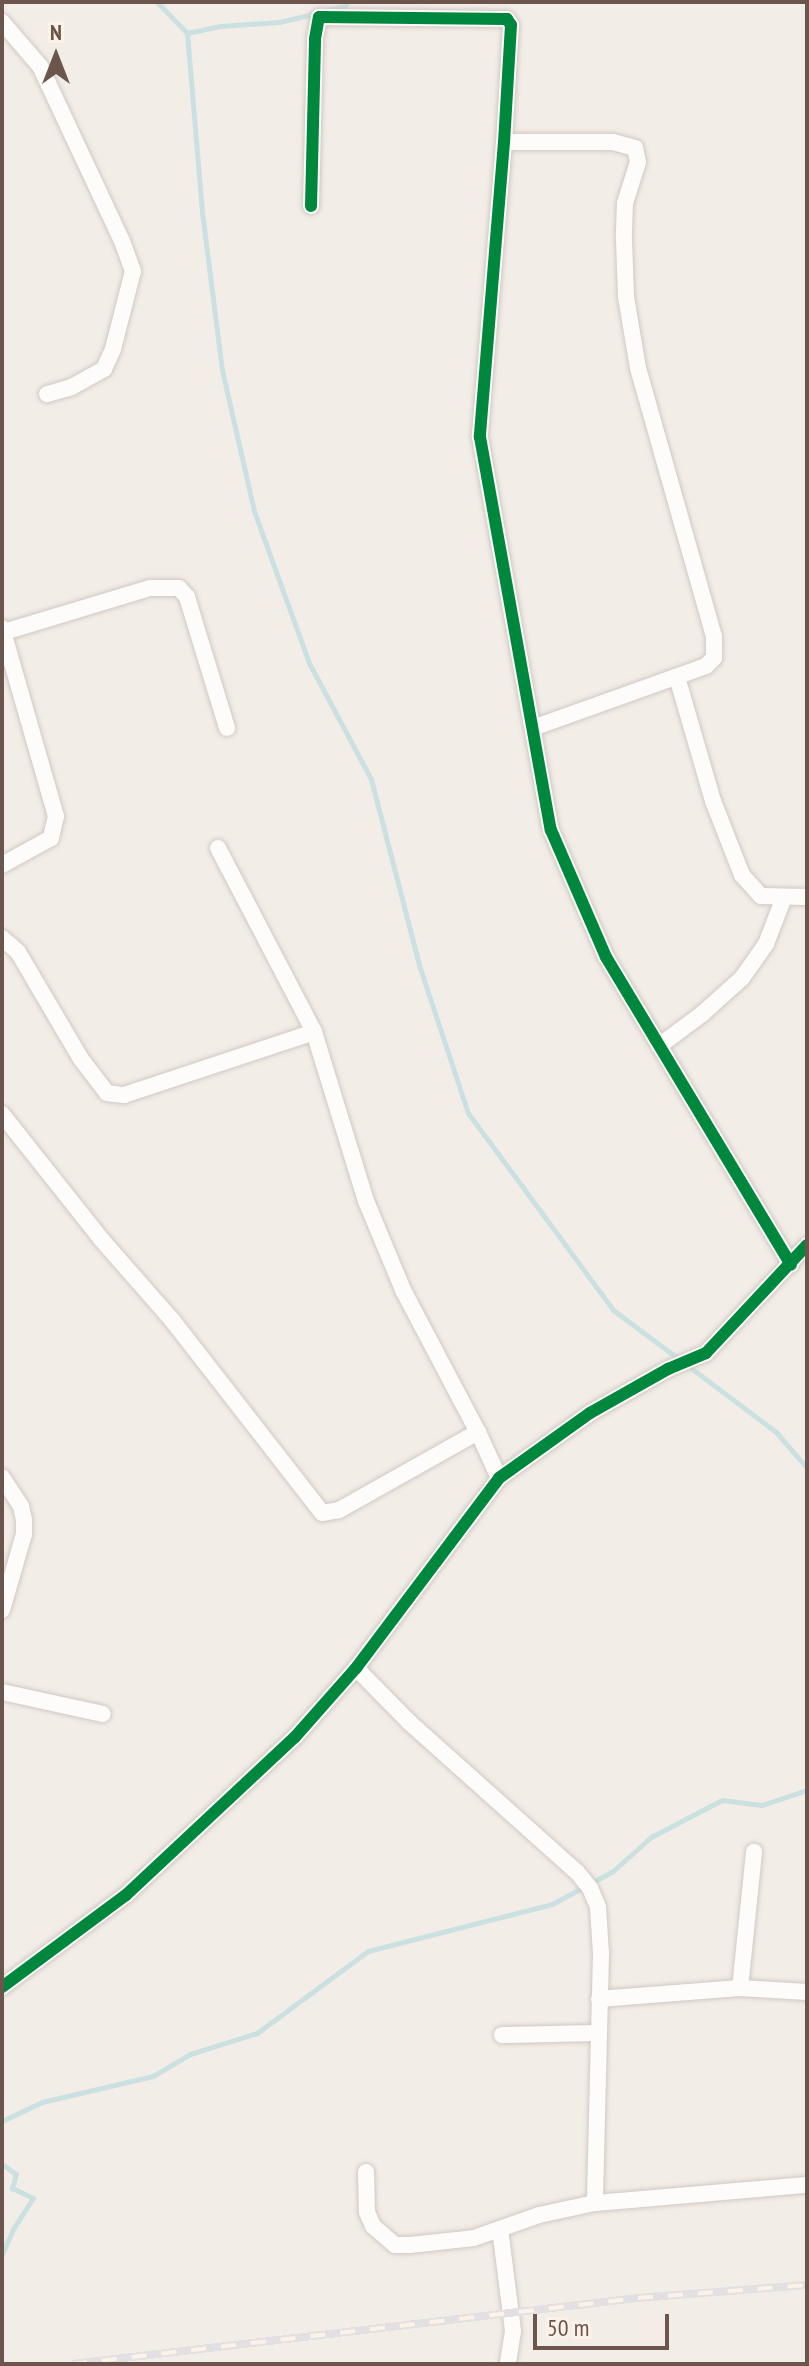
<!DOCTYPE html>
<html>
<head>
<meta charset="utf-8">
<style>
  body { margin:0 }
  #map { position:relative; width:809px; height:2366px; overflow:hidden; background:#f3ede7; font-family:"PT Sans Narrow",sans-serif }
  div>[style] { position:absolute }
  .stream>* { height:5px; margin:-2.5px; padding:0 2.5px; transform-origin:2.5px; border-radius:2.5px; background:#cbe1e1 }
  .roads { filter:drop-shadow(0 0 2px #d0c9c3) drop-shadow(0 0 2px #d0c9c3) }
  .street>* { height:16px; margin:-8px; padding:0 8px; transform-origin:8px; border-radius:8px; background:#fdfcfb }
  .rail>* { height:8px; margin-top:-4px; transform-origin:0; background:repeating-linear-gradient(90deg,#fcf2e8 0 15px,#e2e0e2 0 30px); box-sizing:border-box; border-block:2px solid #e2e0e2 }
  .cycleway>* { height:12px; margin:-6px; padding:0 6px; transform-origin:6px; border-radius:6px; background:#00873e }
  span { translate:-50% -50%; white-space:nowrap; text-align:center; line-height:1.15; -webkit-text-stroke:7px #fcf2e8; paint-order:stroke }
  .frame { position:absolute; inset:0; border:4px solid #6c554c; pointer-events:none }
  .north { position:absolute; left:16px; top:16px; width:80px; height:80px; -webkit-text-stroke:6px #fcf2e8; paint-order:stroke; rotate:0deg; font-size:22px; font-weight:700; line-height:32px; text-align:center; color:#6c554c }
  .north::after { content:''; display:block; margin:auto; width:28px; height:36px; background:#6c554c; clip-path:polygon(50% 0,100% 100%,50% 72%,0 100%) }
  .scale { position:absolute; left:533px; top:2314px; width:136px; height:36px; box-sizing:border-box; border:4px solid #6c554c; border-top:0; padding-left:10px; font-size:24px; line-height:28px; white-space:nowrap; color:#6c554c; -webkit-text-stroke:6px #fcf2e8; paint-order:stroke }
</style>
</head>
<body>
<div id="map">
  <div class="stream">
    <div style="left:157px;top:2px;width:43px;rotate:45.9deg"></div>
    <div style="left:187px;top:33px;width:180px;rotate:85.2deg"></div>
    <div style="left:202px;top:212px;width:159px;rotate:82.8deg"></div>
    <div style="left:222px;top:370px;width:145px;rotate:77.2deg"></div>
    <div style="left:254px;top:511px;width:162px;rotate:70.1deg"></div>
    <div style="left:309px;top:663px;width:132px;rotate:61.9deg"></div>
    <div style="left:371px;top:779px;width:192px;rotate:75.5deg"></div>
    <div style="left:419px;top:965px;width:156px;rotate:71.7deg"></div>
    <div style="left:468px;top:1113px;width:245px;rotate:53.6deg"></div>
    <div style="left:613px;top:1310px;width:82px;rotate:36.6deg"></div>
    <div style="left:327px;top:10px;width:18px;rotate:-13deg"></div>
    <div style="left:345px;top:6px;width:4px;rotate:-63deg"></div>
    <div style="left:187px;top:33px;width:34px;rotate:-12deg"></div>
    <div style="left:220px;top:26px;width:59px;rotate:-3.9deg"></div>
    <div style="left:279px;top:22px;width:40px;rotate:-13deg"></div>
    <div style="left:687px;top:1365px;width:111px;rotate:37deg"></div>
    <div style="left:776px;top:1432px;width:48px;rotate:49.3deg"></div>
    <div style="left:2px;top:2121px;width:44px;rotate:-25.4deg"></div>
    <div style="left:42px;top:2102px;width:114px;rotate:-13.2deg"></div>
    <div style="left:153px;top:2076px;width:43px;rotate:-30.7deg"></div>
    <div style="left:190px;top:2054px;width:70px;rotate:-17.4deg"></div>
    <div style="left:257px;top:2033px;width:138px;rotate:-36.5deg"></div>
    <div style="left:368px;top:1951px;width:190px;rotate:-14.3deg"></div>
    <div style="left:552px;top:1904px;width:69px;rotate:-28.4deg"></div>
    <div style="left:613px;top:1871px;width:51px;rotate:-41.8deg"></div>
    <div style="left:651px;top:1837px;width:80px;rotate:-27.5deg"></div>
    <div style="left:722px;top:1800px;width:40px;rotate:7.1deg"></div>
    <div style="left:762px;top:1805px;width:47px;rotate:-18.4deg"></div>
    <div style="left:2px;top:2164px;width:17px;rotate:36deg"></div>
    <div style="left:16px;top:2174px;width:15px;rotate:106deg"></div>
    <div style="left:12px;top:2188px;width:23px;rotate:25deg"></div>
    <div style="left:33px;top:2198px;width:35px;rotate:123deg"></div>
    <div style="left:14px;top:2227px;width:30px;rotate:114deg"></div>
  </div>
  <div class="roads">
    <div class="street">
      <div style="left:2px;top:22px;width:58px;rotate:49.2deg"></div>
      <div style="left:40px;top:66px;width:193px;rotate:64.9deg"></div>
      <div style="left:122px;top:241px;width:32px;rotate:70deg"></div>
      <div style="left:133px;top:271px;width:81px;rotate:104.4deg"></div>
      <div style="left:113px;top:349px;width:22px;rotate:114deg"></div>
      <div style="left:104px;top:369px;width:37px;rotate:151deg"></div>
      <div style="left:72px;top:387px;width:26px;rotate:164deg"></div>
      <div style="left:504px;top:142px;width:109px"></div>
      <div style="left:613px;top:142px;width:23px;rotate:15deg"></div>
      <div style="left:635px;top:148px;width:14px;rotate:78deg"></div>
      <div style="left:638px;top:162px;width:43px;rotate:107.6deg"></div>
      <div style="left:625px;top:203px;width:36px;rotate:92deg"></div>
      <div style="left:624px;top:239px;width:58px;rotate:88deg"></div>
      <div style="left:626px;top:297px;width:72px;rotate:80.4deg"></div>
      <div style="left:638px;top:368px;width:280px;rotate:74.2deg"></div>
      <div style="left:714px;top:637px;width:21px;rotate:90deg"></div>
      <div style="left:714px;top:658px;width:11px;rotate:135deg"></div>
      <div style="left:706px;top:666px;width:184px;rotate:160.3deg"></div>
      <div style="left:311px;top:206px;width:167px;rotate:-88.6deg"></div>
      <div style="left:315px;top:39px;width:22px;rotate:-80deg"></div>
      <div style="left:319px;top:17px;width:188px;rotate:0.6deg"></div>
      <div style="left:507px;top:19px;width:7px;rotate:56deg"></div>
      <div style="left:511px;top:25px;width:117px;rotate:93.4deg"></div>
      <div style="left:504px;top:142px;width:296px;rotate:94.7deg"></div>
      <div style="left:480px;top:437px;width:399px;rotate:79.8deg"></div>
      <div style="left:551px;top:830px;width:138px;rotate:66.6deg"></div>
      <div style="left:606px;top:957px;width:359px;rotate:59deg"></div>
      <div style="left:2px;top:628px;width:196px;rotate:74deg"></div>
      <div style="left:56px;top:816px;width:23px;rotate:103deg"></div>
      <div style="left:51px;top:838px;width:56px;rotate:151.1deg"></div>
      <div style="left:4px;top:632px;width:152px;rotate:-16.8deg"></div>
      <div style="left:150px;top:588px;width:29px"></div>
      <div style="left:179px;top:588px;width:12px;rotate:48deg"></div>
      <div style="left:187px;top:597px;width:137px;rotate:73deg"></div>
      <div style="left:677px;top:677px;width:129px;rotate:73.8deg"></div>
      <div style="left:713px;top:801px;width:79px;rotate:68.6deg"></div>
      <div style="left:742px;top:875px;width:28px;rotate:48deg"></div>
      <div style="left:761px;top:896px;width:46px;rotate:1.2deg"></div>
      <div style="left:218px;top:848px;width:208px;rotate:62.4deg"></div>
      <div style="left:314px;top:1032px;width:177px;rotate:72.9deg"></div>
      <div style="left:366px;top:1201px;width:96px;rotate:67.4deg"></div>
      <div style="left:403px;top:1290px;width:161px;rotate:62.2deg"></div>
      <div style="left:478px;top:1432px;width:51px;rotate:65.5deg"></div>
      <div style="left:2px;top:938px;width:21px;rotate:41deg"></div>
      <div style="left:18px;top:952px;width:124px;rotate:59.5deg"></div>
      <div style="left:81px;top:1059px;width:43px;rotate:52.6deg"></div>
      <div style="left:107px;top:1093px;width:17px;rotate:7deg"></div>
      <div style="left:124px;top:1095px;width:200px;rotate:-18.3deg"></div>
      <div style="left:659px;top:1046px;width:54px;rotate:-36.7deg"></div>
      <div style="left:702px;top:1014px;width:54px;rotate:-42deg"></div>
      <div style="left:742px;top:978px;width:42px;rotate:-54.8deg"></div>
      <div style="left:766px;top:944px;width:50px;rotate:-69deg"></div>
      <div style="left:2px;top:1114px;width:159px;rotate:51.6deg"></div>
      <div style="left:101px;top:1239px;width:108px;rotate:48.8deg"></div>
      <div style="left:172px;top:1320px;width:244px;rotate:52.1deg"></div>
      <div style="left:322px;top:1513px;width:17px;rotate:-10deg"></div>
      <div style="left:339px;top:1510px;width:159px;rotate:-29.3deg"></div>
      <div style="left:2px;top:1477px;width:35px;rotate:57deg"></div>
      <div style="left:21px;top:1506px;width:14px;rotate:78deg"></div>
      <div style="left:24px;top:1520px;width:14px;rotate:90deg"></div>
      <div style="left:24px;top:1534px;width:79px;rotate:106.1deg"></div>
      <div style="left:356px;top:1668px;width:76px;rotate:45.5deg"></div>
      <div style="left:409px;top:1722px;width:225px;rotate:41.8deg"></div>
      <div style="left:577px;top:1872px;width:21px;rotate:51deg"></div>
      <div style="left:590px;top:1888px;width:21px;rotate:67deg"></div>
      <div style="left:598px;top:1907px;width:46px;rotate:86.3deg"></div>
      <div style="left:601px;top:1953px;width:250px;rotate:91.4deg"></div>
      <div style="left:2px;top:1692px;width:103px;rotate:12.3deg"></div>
      <div style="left:2px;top:1987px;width:154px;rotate:-36.6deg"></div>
      <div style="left:126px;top:1895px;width:231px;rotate:-43.1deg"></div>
      <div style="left:295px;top:1737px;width:92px;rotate:-48.5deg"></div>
      <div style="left:356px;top:1668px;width:238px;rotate:-53deg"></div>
      <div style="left:499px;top:1478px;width:112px;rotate:-35.5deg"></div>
      <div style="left:590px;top:1413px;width:90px;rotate:-29.4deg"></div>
      <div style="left:668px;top:1369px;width:41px;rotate:-22.8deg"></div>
      <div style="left:706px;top:1353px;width:148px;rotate:-46.9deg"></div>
      <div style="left:740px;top:1988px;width:137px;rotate:-84.1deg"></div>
      <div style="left:599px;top:1999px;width:141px;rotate:-4.5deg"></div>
      <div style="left:740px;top:1988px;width:67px;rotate:3.4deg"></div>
      <div style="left:502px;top:2035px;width:97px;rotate:-1.2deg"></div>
      <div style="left:366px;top:2172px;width:40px;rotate:88.6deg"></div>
      <div style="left:367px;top:2212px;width:15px;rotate:67deg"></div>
      <div style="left:373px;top:2226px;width:29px;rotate:41deg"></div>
      <div style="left:395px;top:2245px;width:15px"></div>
      <div style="left:410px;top:2245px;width:64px;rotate:-6.2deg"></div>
      <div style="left:474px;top:2238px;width:69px;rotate:-19.5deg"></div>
      <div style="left:539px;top:2215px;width:57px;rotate:-12.1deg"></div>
      <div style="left:595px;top:2203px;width:213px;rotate:-4.9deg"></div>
      <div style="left:500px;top:2229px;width:103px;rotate:82.7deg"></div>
      <div style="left:513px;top:2331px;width:33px;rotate:99deg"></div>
    </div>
  </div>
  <div class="rail">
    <div style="left:72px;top:2364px;width:570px;rotate:-6.65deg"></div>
    <div style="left:638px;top:2298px;width:169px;rotate:-4.4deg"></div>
  </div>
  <div class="cycleway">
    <div style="left:311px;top:206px;width:167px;rotate:-88.6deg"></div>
    <div style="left:315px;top:39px;width:22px;rotate:-80deg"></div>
    <div style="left:319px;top:17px;width:188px;rotate:0.6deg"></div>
    <div style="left:507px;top:19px;width:7px;rotate:56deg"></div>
    <div style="left:511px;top:25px;width:117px;rotate:93.4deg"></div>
    <div style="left:504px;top:142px;width:296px;rotate:94.7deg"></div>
    <div style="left:480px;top:437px;width:399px;rotate:79.8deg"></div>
    <div style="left:551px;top:830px;width:138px;rotate:66.6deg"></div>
    <div style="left:606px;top:957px;width:359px;rotate:59deg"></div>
    <div style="left:2px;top:1987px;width:154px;rotate:-36.6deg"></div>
    <div style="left:126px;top:1895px;width:231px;rotate:-43.1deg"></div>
    <div style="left:295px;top:1737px;width:92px;rotate:-48.5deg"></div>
    <div style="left:356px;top:1668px;width:238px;rotate:-53deg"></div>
    <div style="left:499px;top:1478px;width:112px;rotate:-35.5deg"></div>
    <div style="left:590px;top:1413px;width:90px;rotate:-29.4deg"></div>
    <div style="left:668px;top:1369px;width:41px;rotate:-22.8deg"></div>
    <div style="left:706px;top:1353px;width:148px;rotate:-46.9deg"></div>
  </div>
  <div class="frame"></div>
  <div class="north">N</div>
  <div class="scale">50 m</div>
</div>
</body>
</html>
